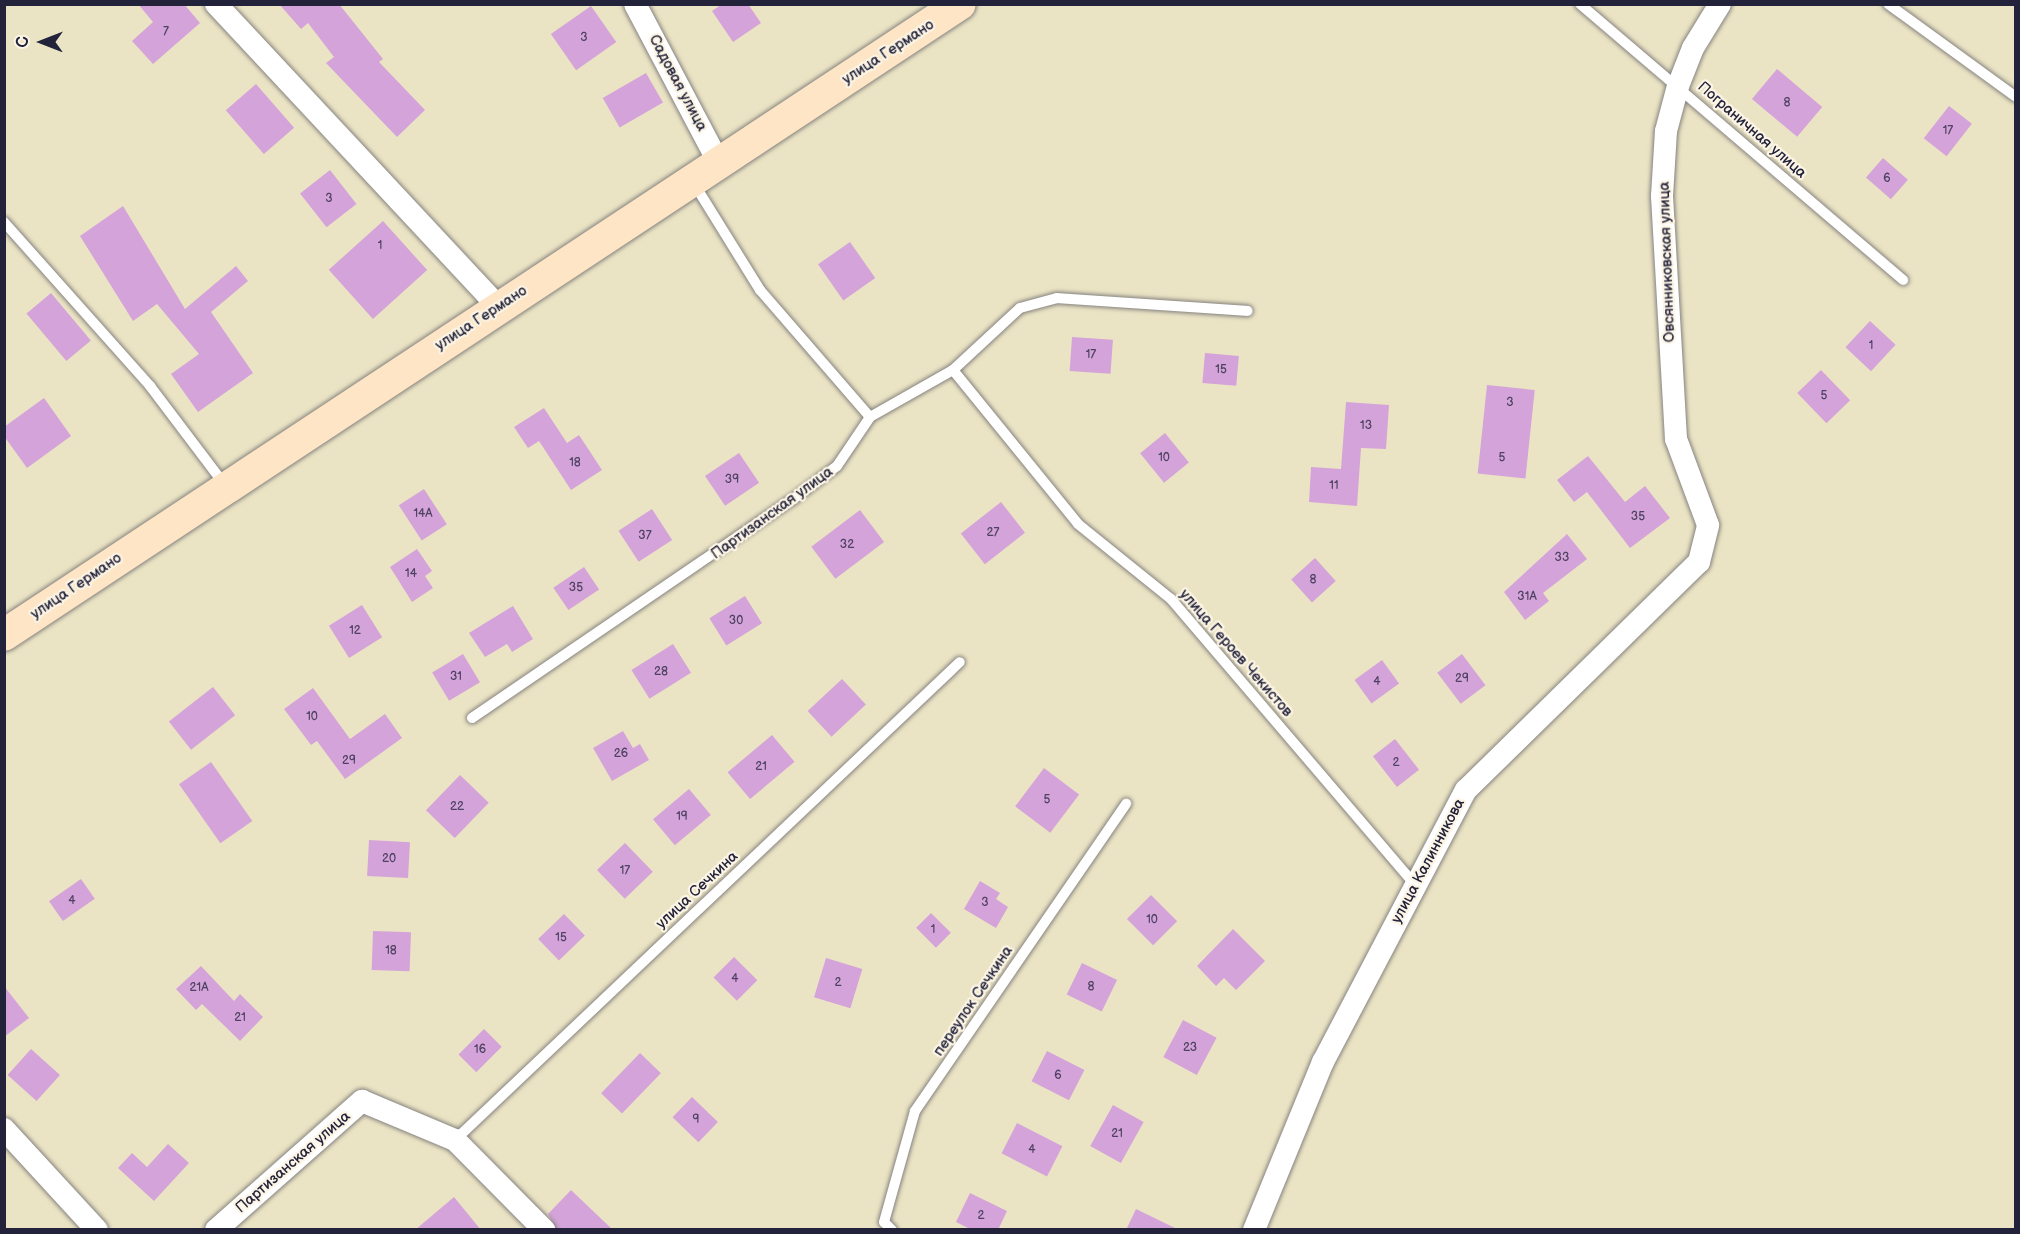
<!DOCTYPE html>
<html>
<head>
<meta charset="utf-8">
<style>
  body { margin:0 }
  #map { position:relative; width:2020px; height:1234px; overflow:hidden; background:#ebe4c4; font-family:"Balsamiq Sans",sans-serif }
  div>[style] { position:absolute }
  .building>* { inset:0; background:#d4a3d9; transform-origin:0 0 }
  .roads { filter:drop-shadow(0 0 2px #868380) drop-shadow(0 0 2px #868380) }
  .lane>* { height:10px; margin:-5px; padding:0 5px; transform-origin:5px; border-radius:5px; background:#fff }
  .street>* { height:22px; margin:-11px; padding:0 11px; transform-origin:11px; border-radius:11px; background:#fff }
  .secondary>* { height:32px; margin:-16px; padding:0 16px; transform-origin:16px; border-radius:16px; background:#fde5c5 }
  span { translate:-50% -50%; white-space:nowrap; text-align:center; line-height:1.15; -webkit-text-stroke:4.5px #fcf5e5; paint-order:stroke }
  .number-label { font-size:12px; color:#4e4262 }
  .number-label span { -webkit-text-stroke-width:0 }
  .street-label { font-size:15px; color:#22223b }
  .frame { position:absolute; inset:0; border:6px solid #22223b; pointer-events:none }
  .north { position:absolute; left:12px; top:12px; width:60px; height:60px; -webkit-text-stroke:4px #fcf5e5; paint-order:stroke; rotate:270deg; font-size:16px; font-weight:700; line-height:24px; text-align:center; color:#22223b }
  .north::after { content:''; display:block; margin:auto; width:21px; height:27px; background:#22223b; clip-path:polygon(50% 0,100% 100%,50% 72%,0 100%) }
</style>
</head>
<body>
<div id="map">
  <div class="building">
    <div style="clip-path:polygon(138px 4px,184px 4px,200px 23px,153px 64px,132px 41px,153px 22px)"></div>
    <div style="clip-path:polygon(279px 4px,339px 4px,383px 59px,379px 62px,425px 110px,397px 137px,326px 63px,334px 57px,308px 23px,301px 29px)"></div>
    <div style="clip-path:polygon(722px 4px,748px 4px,761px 23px,733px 42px,712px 11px)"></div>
    <div style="left:591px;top:6px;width:44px;height:49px;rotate:55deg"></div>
    <div style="left:1777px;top:69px;width:59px;height:39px;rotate:40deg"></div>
    <div style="left:646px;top:73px;width:34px;height:50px;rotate:60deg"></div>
    <div style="left:256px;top:84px;width:58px;height:40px;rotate:49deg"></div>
    <div style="left:1949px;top:106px;width:29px;height:41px;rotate:38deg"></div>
    <div style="left:1883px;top:158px;width:33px;height:26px;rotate:41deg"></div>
    <div style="left:330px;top:170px;width:43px;height:38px;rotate:52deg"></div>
    <div style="clip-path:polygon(123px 206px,185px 309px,236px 266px,248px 281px,211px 312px,253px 373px,198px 412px,171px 374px,199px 354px,157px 304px,133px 321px,80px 236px)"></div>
    <div style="left:383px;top:221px;width:66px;height:73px;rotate:48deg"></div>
    <div style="left:850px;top:242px;width:44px;height:39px;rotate:55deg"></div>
    <div style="left:51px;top:293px;width:62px;height:32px;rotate:50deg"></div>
    <div style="left:1870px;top:321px;width:35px;height:36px;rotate:43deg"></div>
    <div style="left:1072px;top:337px;width:41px;height:34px;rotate:4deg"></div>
    <div style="left:1205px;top:353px;width:34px;height:30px;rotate:5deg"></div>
    <div style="left:1821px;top:370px;width:42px;height:33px;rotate:46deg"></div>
    <div style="left:1487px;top:385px;width:48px;height:89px;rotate:6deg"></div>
    <div style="clip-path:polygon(44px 398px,71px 436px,27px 468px,4px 436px,4px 427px)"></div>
    <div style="clip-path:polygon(1346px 402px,1389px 405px,1386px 449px,1361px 448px,1357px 506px,1309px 502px,1311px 467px,1341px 469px)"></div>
    <div style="clip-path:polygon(544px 408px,567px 443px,579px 435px,602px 470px,571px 490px,539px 441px,528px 448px,514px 427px)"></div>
    <div style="left:1165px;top:433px;width:38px;height:32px;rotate:51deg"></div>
    <div style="left:739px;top:453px;width:36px;height:41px;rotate:56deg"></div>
    <div style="clip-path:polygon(1588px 456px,1625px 502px,1645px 486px,1670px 518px,1630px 548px,1587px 492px,1574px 502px,1557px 480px)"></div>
    <div style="left:424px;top:489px;width:42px;height:30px;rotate:57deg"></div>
    <div style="left:1001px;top:502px;width:39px;height:51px;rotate:52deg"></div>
    <div style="left:652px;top:509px;width:37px;height:40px;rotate:57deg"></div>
    <div style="left:860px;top:510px;width:40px;height:61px;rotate:53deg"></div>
    <div style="clip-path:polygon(1567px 534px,1587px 559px,1543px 593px,1549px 601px,1525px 620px,1504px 592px)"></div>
    <div style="clip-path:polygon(417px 549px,432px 571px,425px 576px,433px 588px,412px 602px,390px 567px)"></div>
    <div style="left:1315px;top:558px;width:31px;height:32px;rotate:48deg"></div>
    <div style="left:584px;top:567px;width:27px;height:37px;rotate:56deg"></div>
    <div style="left:745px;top:596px;width:32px;height:42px;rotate:58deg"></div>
    <div style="left:362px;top:605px;width:38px;height:39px;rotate:58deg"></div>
    <div style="clip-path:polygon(513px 606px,533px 639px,512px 652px,507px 644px,485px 657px,469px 633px)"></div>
    <div style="left:673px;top:644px;width:34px;height:49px;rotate:58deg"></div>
    <div style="left:463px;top:654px;width:33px;height:36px;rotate:59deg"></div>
    <div style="left:1462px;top:654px;width:39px;height:31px;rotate:53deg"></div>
    <div style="left:1382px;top:660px;width:29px;height:34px;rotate:54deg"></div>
    <div style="left:842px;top:679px;width:35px;height:47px;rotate:47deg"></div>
    <div style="left:213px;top:687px;width:36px;height:56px;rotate:52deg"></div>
    <div style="clip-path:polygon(313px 688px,350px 739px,385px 714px,402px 738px,345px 779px,317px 741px,311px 745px,284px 709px)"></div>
    <div style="clip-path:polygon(623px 731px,633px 748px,640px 744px,649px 760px,612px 781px,593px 748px)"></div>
    <div style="left:772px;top:735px;width:35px;height:58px;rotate:50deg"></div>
    <div style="left:1395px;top:739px;width:39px;height:28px;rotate:52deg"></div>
    <div style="left:211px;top:762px;width:72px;height:39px;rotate:55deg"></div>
    <div style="left:1044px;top:768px;width:44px;height:48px;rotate:37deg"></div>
    <div style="left:460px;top:775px;width:40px;height:49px;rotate:44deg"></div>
    <div style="left:689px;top:789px;width:34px;height:47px;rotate:50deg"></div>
    <div style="left:369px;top:840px;width:41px;height:36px;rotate:3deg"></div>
    <div style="left:625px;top:843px;width:40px;height:39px;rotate:46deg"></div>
    <div style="left:81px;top:879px;width:24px;height:39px;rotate:55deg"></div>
    <div style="clip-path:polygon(980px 881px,1000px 893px,996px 899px,1008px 907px,996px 928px,964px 909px)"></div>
    <div style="left:1151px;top:895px;width:37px;height:34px;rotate:45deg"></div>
    <div style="left:931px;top:913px;width:28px;height:21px;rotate:45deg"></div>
    <div style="left:564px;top:914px;width:30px;height:36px;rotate:46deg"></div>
    <div style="clip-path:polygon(1233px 929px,1265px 961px,1236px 990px,1224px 978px,1216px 986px,1197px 966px)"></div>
    <div style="left:373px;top:931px;width:38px;height:39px;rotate:2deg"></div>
    <div style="left:734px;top:957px;width:33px;height:29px;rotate:45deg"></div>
    <div style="left:826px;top:958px;width:38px;height:41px;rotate:17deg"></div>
    <div style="left:1082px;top:963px;width:39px;height:35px;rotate:26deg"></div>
    <div style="clip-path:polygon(201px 966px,234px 1001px,240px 994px,263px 1017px,240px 1041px,202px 1004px,196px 1010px,176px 989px)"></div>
    <div style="clip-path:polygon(4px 986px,29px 1018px,4px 1037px)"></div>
    <div style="left:1183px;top:1020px;width:38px;height:42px;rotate:28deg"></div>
    <div style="left:484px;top:1029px;width:25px;height:36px;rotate:45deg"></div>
    <div style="left:31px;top:1049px;width:39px;height:35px;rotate:42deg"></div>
    <div style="left:1047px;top:1051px;width:42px;height:34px;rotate:27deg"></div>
    <div style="left:640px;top:1053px;width:29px;height:56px;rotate:44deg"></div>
    <div style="left:692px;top:1097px;width:36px;height:28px;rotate:44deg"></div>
    <div style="left:1113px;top:1105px;width:35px;height:47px;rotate:29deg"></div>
    <div style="left:1017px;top:1123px;width:51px;height:34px;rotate:27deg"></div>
    <div style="clip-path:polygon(168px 1144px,189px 1163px,154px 1201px,118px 1168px,132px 1153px,147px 1167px)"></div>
    <div style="clip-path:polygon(571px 1190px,613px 1230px,557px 1230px,548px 1214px)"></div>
    <div style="clip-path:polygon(970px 1193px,1007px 1211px,998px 1230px,972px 1230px,956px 1222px)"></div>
    <div style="clip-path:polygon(454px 1197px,481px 1230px,415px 1230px)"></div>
    <div style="clip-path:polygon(1136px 1209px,1179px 1230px,1126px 1230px)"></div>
  </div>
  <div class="roads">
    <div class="lane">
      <div style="left:1580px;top:4px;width:425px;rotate:40.5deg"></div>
      <div style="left:1888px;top:4px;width:158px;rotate:36deg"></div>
      <div style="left:4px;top:222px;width:220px;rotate:48.3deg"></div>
      <div style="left:150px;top:386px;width:124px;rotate:52.9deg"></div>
      <div style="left:953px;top:370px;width:198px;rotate:50.9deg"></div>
      <div style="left:1078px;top:524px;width:119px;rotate:38.9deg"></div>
      <div style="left:1171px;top:599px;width:376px;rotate:49.5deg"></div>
      <div style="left:870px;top:417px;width:95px;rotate:-29.5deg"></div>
      <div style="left:953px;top:370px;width:91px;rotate:-42.8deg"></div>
      <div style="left:1020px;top:308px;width:38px;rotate:-15deg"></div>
      <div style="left:1057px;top:298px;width:191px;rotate:3.9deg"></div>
      <div style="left:472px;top:718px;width:387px;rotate:-34.3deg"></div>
      <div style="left:792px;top:500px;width:56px;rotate:-37.1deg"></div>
      <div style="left:837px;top:466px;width:59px;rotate:-56deg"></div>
      <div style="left:870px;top:417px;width:168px;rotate:-130.9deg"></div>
      <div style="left:760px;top:290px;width:127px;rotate:-121.8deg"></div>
      <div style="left:455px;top:1140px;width:695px;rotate:-43.43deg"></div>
      <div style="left:892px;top:1230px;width:11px;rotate:-135deg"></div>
      <div style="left:884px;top:1222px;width:115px;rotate:-74.4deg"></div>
      <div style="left:915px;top:1111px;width:373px;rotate:-55.5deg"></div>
    </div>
    <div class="street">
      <div style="left:216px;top:4px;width:415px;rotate:47deg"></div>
      <div style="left:635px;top:4px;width:180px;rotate:62.2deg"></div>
      <div style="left:4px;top:1129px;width:137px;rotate:47.4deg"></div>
      <div style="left:216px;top:1230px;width:195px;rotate:-41.5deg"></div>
      <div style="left:362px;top:1101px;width:101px;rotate:22.8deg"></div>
      <div style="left:455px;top:1140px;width:127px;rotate:45.3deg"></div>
      <div style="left:1254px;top:1230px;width:182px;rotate:-67.7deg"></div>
      <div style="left:1323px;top:1062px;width:307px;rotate:-62.3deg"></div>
      <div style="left:1466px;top:790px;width:326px;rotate:-44.4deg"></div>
      <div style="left:1699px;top:562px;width:38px;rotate:-76deg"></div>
      <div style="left:1708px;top:525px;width:92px;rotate:-110.4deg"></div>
      <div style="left:1676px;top:439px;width:243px;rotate:-93.3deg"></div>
      <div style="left:1662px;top:196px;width:65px;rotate:-86.5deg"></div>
      <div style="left:1666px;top:131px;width:47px;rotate:-75.1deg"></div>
      <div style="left:1678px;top:86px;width:41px;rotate:-68.5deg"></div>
      <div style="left:1693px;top:48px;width:52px;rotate:-58.5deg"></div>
    </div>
    <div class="secondary">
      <div style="left:4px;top:635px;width:1145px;rotate:-33.43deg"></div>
    </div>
  </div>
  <div class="number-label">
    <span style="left:166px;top:32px">7</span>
    <span style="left:584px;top:38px">3</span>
    <span style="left:1787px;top:103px">8</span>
    <span style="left:1948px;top:131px">17</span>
    <span style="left:1887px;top:179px">6</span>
    <span style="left:329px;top:199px">3</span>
    <span style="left:380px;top:246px">1</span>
    <span style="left:1871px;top:346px">1</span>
    <span style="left:1091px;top:355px">17</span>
    <span style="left:1221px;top:370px">15</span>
    <span style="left:1824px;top:396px">5</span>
    <span style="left:1510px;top:403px">3</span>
    <span style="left:1366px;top:426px">13</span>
    <span style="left:1164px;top:458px">10</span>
    <span style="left:1502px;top:458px">5</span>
    <span style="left:575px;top:463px">18</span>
    <span style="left:732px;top:480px">39</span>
    <span style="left:1334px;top:486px">11</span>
    <span style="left:423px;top:514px">14А</span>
    <span style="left:1638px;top:517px">35</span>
    <span style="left:993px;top:533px">27</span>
    <span style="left:645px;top:536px">37</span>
    <span style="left:847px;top:545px">32</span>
    <span style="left:1562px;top:558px">33</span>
    <span style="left:411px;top:574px">14</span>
    <span style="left:1313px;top:580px">8</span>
    <span style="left:576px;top:588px">35</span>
    <span style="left:1527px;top:597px">31А</span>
    <span style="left:736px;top:621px">30</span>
    <span style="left:355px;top:631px">12</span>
    <span style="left:661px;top:672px">28</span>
    <span style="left:456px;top:677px">31</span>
    <span style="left:1462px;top:679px">29</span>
    <span style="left:1377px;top:682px">4</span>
    <span style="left:312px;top:717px">10</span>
    <span style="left:621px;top:754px">26</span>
    <span style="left:349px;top:761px">29</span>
    <span style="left:1396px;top:763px">2</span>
    <span style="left:761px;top:767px">21</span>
    <span style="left:1047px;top:800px">5</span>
    <span style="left:457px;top:807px">22</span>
    <span style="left:682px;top:817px">19</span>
    <span style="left:389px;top:859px">20</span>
    <span style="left:625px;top:871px">17</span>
    <span style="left:72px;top:901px">4</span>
    <span style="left:985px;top:903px">3</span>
    <span style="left:1152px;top:920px">10</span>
    <span style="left:933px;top:930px">1</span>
    <span style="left:561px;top:938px">15</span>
    <span style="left:391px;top:951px">18</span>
    <span style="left:735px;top:979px">4</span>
    <span style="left:838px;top:983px">2</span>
    <span style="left:1091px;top:987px">8</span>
    <span style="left:199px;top:988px">21А</span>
    <span style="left:240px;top:1018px">21</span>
    <span style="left:1190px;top:1048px">23</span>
    <span style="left:480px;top:1050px">16</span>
    <span style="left:1058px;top:1076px">6</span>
    <span style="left:696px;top:1120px">9</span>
    <span style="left:1117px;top:1134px">21</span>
    <span style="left:1032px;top:1150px">4</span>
    <span style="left:981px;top:1216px">2</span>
  </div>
  <div class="street-label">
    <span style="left:888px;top:52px;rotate:-33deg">улица Германо</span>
    <span style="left:678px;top:83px;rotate:62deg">Садовая улица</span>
    <span style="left:1752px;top:130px;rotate:41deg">Пограничная улица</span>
    <span style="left:1667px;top:262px;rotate:-92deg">Овсянниковская улица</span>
    <span style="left:481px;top:318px;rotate:-33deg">улица Германо</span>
    <span style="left:772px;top:513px;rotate:-36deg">Партизанская улица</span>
    <span style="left:76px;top:586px;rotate:-34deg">улица Германо</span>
    <span style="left:1236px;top:653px;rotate:49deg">улица Героев Чекистов</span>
    <span style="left:1428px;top:861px;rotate:-62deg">улица Калинникова</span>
    <span style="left:697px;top:890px;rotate:-43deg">улица Сечкина</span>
    <span style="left:973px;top:1001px;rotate:-56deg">переулок Сечкина</span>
    <span style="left:293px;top:1162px;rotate:-41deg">Партизанская улица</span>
  </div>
  <div class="frame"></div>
  <div class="north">С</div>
</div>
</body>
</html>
